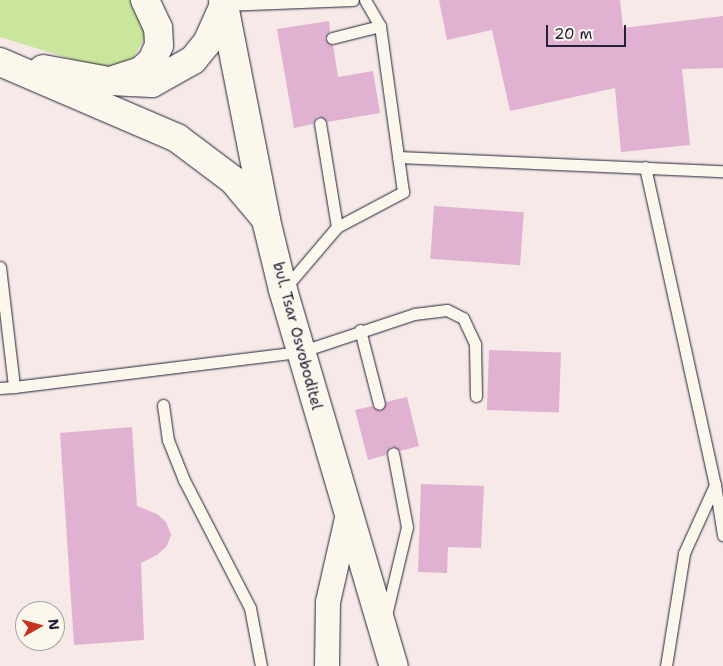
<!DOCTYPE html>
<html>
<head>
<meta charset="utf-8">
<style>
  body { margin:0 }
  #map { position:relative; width:723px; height:666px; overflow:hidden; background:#f6e9e7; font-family:"Shantell Sans",sans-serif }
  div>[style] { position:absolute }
  .green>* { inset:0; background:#cae59c }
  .building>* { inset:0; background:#e1b1d1; transform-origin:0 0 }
  .roads { filter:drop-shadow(0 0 1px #22223b) drop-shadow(0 0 1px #22223b) }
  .lane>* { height:11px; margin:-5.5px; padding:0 5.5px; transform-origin:5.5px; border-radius:5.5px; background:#fbf7ec }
  .street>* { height:24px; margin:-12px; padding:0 12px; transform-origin:12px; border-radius:12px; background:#fbf7ec }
  .secondary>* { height:28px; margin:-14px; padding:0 14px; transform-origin:14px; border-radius:14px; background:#fbf7ec }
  span { translate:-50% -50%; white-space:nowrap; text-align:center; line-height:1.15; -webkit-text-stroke:4px #fbf7ec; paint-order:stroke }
  .street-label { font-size:15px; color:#22223b }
  .north { position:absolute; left:15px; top:601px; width:50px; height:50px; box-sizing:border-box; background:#fbf7ec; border:1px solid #a4a2a5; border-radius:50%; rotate:83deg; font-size:14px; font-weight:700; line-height:20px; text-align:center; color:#22223b }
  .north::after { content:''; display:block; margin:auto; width:18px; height:22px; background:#c8321e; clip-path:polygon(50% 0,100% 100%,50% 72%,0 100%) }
  .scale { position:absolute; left:546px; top:25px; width:80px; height:22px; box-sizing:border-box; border:2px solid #22223b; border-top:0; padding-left:6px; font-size:15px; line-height:18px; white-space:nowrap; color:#22223b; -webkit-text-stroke:4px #fbf7ec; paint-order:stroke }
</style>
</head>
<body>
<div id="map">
  <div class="green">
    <div style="clip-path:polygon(0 0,130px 0,142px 14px,146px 36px,132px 60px,117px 68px,97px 67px,0 37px)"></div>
  </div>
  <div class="building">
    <div style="clip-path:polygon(439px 0,620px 0,623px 28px,723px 16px,723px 68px,682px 69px,690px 145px,621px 152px,615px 88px,510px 111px,492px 30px,447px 40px)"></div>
    <div style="clip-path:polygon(329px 21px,330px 31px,325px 39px,333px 45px,338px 77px,373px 71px,380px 113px,327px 122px,318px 116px,313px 124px,294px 128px,277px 29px)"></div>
    <div style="left:434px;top:206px;width:90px;height:53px;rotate:4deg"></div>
    <div style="left:489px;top:350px;width:72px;height:60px;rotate:2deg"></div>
    <div style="clip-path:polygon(407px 397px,419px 446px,400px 451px,391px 446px,386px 455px,368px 460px,355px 410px,372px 406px,381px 411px,386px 402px)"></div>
    <div style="clip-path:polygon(132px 427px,137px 506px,157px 514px,166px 522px,171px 535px,167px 546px,157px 555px,141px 563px,144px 640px,74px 645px,60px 433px)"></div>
    <div style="clip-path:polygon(421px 484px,484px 486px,481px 548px,448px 547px,447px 573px,418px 572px)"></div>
  </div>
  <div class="roads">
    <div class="lane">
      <div style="left:224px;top:5px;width:129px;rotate:-2.2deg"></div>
      <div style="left:332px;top:38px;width:49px;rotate:-14deg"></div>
      <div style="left:398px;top:157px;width:325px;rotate:2.5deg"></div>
      <div style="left:645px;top:167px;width:326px;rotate:77.6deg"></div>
      <div style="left:715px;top:485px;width:51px;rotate:80.9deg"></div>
      <div style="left:337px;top:227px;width:75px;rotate:-27.9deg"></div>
      <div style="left:403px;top:192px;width:168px;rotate:-97.9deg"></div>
      <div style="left:380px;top:26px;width:30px;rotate:-120deg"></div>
      <div style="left:0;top:267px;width:121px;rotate:83.3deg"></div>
      <div style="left:14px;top:387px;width:288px;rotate:-7deg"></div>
      <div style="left:300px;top:352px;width:120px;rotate:-18.4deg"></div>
      <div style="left:414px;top:314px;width:33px;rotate:-7deg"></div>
      <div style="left:447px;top:310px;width:18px;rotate:27deg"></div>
      <div style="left:463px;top:318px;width:29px;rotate:65deg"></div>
      <div style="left:475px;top:344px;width:52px;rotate:88.9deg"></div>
      <div style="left:285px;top:288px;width:80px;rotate:-49.6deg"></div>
      <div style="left:337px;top:227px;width:105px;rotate:-99.3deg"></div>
      <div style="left:360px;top:330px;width:76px;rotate:75.6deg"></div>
      <div style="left:0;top:388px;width:14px;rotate:-4deg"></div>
      <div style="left:163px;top:405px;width:35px;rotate:82deg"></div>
      <div style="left:168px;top:440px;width:43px;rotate:68.2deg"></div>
      <div style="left:184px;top:480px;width:144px;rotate:62.7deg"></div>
      <div style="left:250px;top:608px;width:59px;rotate:79.3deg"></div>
      <div style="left:386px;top:615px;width:90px;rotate:-76.6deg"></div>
      <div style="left:407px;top:527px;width:75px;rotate:-100.7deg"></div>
      <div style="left:666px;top:666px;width:114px;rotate:-80.9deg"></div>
      <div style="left:684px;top:553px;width:75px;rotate:-65.5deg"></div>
    </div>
    <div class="street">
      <div style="left:327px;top:666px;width:64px;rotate:-89.1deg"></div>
      <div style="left:328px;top:602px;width:90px;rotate:-77.2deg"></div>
    </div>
    <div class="secondary">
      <div style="left:223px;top:0;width:224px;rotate:78.9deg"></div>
      <div style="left:266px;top:220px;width:72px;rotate:76.3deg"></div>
      <div style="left:283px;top:290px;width:392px;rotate:73.6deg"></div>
      <div style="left:0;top:62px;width:193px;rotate:23.2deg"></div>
      <div style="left:177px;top:138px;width:70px;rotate:36.9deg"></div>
      <div style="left:233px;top:180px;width:48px;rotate:50deg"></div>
      <div style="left:43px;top:69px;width:67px;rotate:10.3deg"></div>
      <div style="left:109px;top:81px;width:43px;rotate:2.7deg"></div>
      <div style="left:152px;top:83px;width:47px;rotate:-29.3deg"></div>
      <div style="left:193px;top:60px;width:22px;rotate:-51deg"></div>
      <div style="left:207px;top:43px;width:42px;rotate:-65.9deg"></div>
      <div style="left:116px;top:79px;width:26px;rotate:-18deg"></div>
      <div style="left:141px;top:71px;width:15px;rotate:-42deg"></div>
      <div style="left:152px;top:61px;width:17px;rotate:-66deg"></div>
      <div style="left:159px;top:45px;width:17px;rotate:-93deg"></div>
      <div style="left:158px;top:28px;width:31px;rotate:-115deg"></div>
    </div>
  </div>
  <div class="street-label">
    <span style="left:297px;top:336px;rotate:75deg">bul. Tsar Osvoboditel</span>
  </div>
  <div class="north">N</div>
  <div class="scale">20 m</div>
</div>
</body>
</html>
